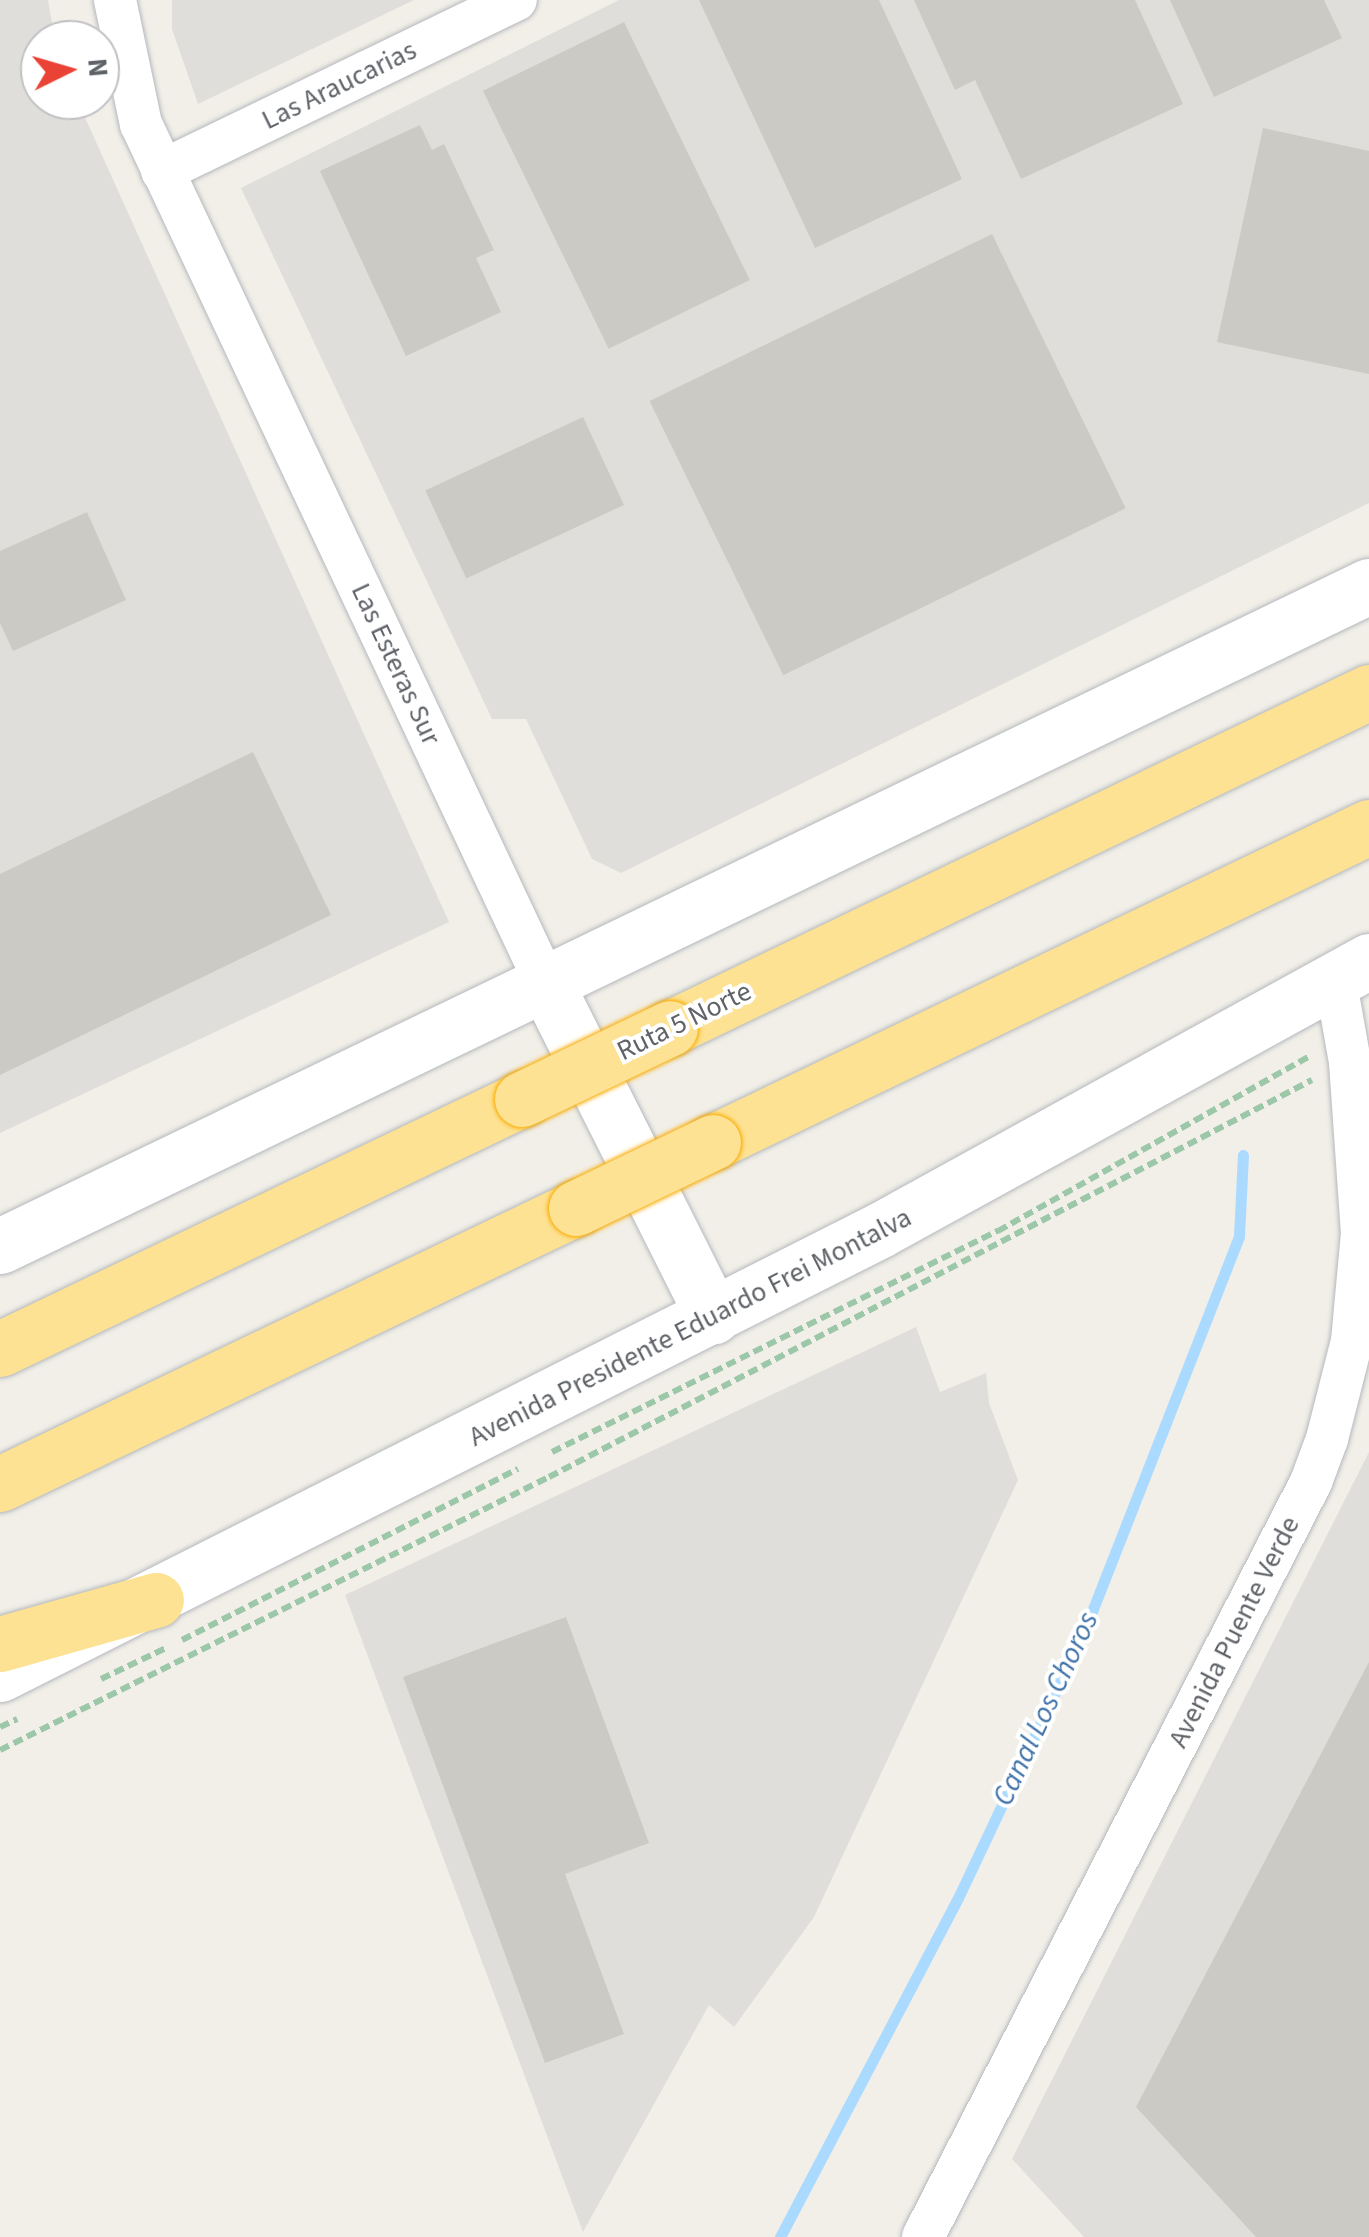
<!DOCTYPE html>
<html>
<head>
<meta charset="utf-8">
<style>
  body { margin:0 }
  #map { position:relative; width:1369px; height:2237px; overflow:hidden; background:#f1efe8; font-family:"Source Sans 3",sans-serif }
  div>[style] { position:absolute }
  .industrial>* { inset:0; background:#e0deda }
  .stream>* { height:11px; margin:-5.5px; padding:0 5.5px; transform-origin:5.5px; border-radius:5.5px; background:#aadaff }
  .building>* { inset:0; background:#cccac5; transform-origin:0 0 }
  .path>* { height:6px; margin-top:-3px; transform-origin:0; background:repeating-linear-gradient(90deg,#9cc7a9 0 10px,transparent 0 15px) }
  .roads { filter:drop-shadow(0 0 2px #b5b8bc) drop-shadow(0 0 2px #b5b8bc) }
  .street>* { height:42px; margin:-21px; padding:0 21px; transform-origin:21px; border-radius:21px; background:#fff }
  .secondary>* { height:55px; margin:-27.5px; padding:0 27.5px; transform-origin:27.5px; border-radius:27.5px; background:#fff }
  .highway>* { height:55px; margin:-27.5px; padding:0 27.5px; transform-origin:27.5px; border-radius:27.5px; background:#fde293 }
  .bridges { filter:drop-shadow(0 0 2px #f9ab00) drop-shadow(0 0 2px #f9ab00) }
  .highway-bridge>* { height:55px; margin:-27.5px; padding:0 27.5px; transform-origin:27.5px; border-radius:27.5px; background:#fde293 }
  span { translate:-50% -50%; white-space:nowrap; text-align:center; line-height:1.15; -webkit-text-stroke:8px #fff; paint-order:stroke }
  .street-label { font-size:28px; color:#5f6368 }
  .water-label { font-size:30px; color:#4174aa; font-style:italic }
  .north { position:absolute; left:20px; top:20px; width:100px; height:100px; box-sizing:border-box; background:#fff; border:2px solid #bfc1c3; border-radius:50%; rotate:85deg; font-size:28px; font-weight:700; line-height:40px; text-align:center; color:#5f6368 }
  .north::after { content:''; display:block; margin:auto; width:35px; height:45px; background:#ea4335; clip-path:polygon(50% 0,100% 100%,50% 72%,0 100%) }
</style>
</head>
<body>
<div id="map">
  <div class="industrial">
    <div style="clip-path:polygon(0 0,48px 0,55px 40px,40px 40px,40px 100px,77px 100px,449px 922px,0 1133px)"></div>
    <div style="clip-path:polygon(172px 0,414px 0,198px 104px,172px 29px)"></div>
    <div style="clip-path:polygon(619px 0,1369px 0,1369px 503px,621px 873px,592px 859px,526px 719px,492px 719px,241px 188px)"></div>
    <div style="clip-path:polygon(916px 1327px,940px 1392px,986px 1373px,989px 1403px,1018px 1480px,814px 1917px,734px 2027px,709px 2005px,583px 2232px,345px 1595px)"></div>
    <div style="clip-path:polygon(1369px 1452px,1369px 2237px,1084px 2237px,1012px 2159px)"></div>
  </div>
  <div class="stream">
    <div style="left:780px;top:2237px;width:383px;rotate:-62.3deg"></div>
    <div style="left:958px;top:1898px;width:294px;rotate:-64.7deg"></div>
    <div style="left:1084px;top:1632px;width:425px;rotate:-68.6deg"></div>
    <div style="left:1239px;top:1236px;width:81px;rotate:-87.2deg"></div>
  </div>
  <div class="building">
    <div style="clip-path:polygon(699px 0,879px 0,962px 179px,815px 248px)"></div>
    <div style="clip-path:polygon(914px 0,1135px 0,1183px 104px,1021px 179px,975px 80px,955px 90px)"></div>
    <div style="clip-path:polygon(1170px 0,1324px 0,1342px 38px,1214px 97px)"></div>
    <div style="left:624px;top:22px;width:287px;height:157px;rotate:64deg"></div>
    <div style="clip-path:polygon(420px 125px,432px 150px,444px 144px,494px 250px,476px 258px,501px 312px,406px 356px,320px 171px)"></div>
    <div style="clip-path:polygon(1263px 128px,1369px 151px,1369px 374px,1217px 342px)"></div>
    <div style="left:992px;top:234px;width:305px;height:381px;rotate:64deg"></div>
    <div style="left:583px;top:417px;width:97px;height:174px;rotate:65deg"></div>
    <div style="clip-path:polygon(87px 512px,126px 600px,13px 651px,0 623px,0 551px)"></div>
    <div style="clip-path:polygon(253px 752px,331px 915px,0 1075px,0 874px)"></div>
    <div style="clip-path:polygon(566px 1617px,649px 1843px,565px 1874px,624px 2034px,545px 2063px,403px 1677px)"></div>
    <div style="clip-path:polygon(1369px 1662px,1369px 2237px,1256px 2237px,1136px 2107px)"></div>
  </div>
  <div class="path">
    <div style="left:552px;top:1452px;width:498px;rotate:-26.4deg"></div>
    <div style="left:998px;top:1231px;width:359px;rotate:-29.3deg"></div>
    <div style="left:182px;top:1640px;width:377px;rotate:-27deg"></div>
    <div style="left:101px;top:1679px;width:72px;rotate:-25.5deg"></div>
    <div style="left:0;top:1727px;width:19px;rotate:-25deg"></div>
    <div style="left:0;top:1750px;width:613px;rotate:-26.44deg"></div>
    <div style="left:549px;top:1477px;width:860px;rotate:-27.49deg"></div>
  </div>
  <div class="roads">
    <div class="street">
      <div style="left:115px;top:0;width:127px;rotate:78.2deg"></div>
      <div style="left:141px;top:124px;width:951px;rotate:64.78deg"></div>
      <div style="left:162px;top:171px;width:393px;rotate:-25.8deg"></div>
      <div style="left:923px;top:2237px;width:849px;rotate:-62.8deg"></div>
      <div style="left:1311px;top:1482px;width:46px;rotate:-69.6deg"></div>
      <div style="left:1327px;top:1439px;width:101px;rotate:-75.7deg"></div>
      <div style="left:1352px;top:1341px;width:107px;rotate:-84.7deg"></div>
      <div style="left:1362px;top:1234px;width:172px;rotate:-94deg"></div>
      <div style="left:1350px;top:1062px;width:85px;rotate:-100.1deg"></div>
    </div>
    <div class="secondary">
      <div style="left:546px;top:984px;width:372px;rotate:63.3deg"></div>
      <div style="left:0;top:1246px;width:1520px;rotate:-25.74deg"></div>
      <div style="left:0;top:1674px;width:986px;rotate:-26.77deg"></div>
      <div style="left:880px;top:1230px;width:558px;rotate:-28.82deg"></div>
    </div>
    <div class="highway">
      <div style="left:670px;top:1028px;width:776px;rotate:-25.67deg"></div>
      <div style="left:713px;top:1142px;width:728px;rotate:-25.65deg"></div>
      <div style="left:0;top:1349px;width:579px;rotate:-25.59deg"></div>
      <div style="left:0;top:1484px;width:639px;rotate:-25.6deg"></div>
      <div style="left:0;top:1644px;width:162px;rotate:-15.8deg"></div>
    </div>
  </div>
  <div class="bridges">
    <div class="highway-bridge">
      <div style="left:522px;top:1099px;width:164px;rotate:-25.6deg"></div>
      <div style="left:576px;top:1208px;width:152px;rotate:-25.7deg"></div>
    </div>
  </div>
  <div class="street-label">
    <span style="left:339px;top:85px;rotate:-26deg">Las Araucarias</span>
    <span style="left:396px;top:664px;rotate:65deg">Las Esteras Sur</span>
    <span style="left:684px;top:1021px;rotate:-26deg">Ruta 5 Norte</span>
    <span style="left:690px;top:1327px;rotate:-27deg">Avenida Presidente Eduardo Frei Montalva</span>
    <span style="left:1234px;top:1632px;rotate:-63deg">Avenida Puente Verde</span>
  </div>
  <div class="water-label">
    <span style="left:1046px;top:1709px;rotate:-65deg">Canal Los Choros</span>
  </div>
  <div class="north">N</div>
</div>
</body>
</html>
